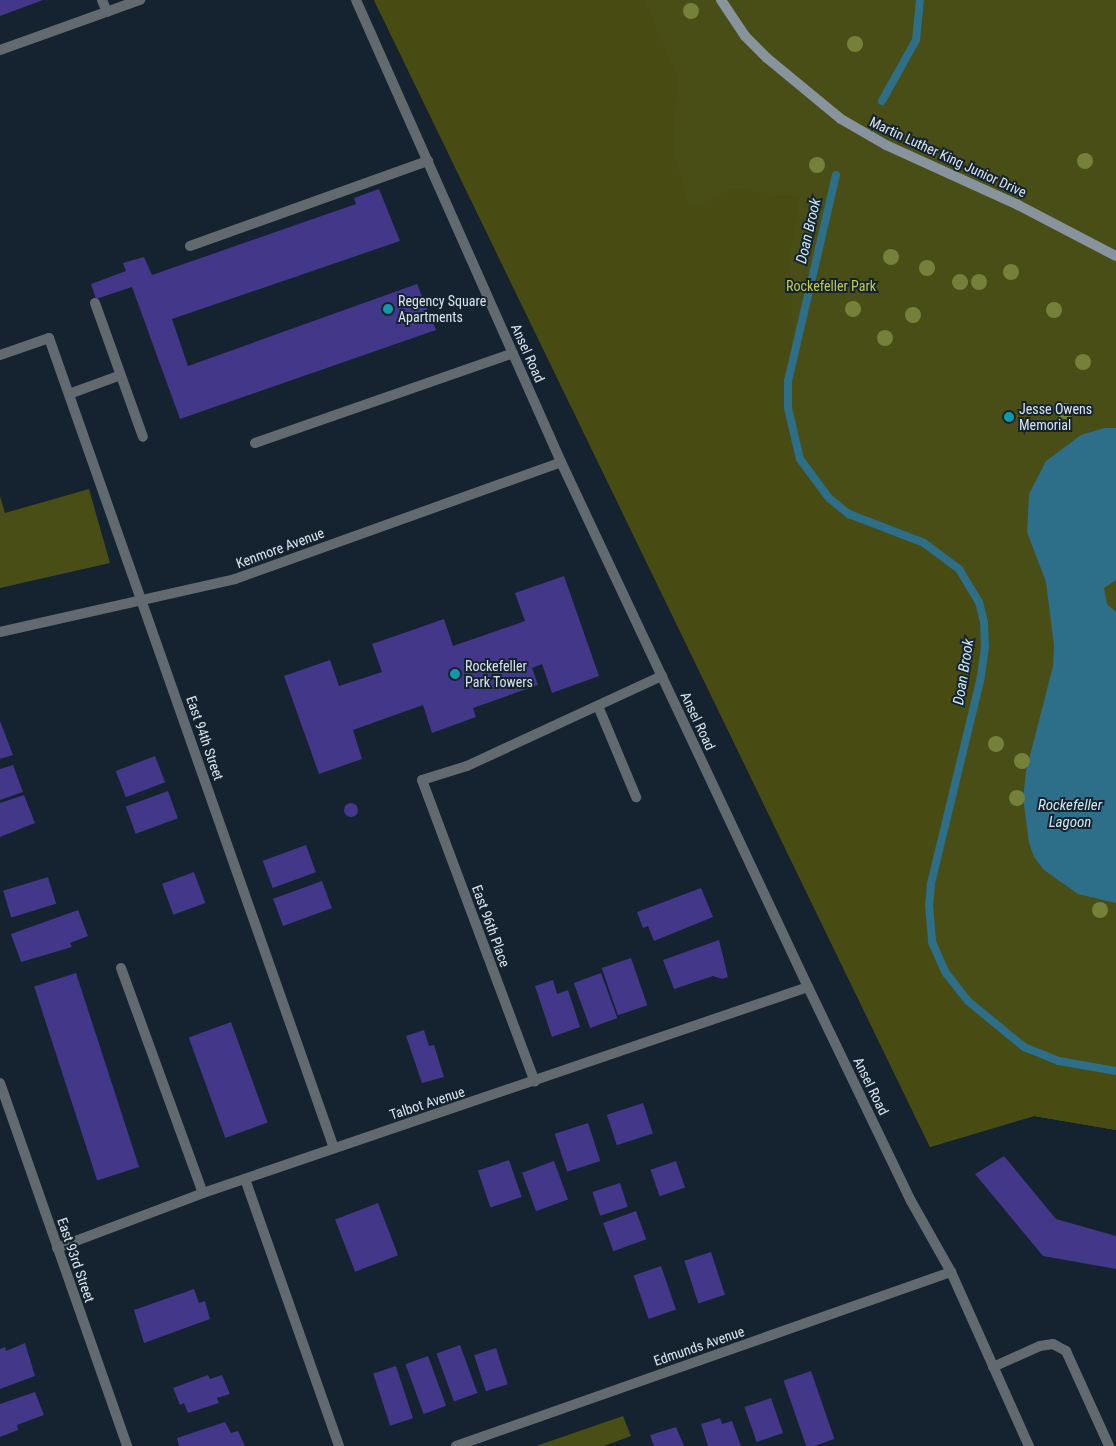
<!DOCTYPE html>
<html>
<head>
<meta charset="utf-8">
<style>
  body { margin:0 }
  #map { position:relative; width:1116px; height:1446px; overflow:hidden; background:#14232f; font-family:"Roboto Condensed",sans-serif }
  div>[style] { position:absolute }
  .green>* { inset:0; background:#494d16 }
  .forest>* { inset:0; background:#484c13 }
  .water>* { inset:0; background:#2d6e89 }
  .stream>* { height:8px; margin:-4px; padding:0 4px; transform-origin:4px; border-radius:4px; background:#2d6e89 }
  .building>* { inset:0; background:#423788; transform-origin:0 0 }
  .round { border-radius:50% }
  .service>* { height:10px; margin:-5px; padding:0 5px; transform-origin:5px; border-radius:5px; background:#626a70 }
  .minor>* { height:10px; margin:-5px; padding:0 5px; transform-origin:5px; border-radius:5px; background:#626a70 }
  .secondary>* { height:10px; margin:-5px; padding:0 5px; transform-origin:5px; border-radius:5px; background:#87949e }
  .trees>* { width:16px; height:16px; margin:-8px; border-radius:50%; background:#758038 }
  .dots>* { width:14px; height:14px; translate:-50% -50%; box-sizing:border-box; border:2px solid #14232f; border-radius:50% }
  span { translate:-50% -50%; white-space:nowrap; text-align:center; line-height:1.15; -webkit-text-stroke:4px #14232f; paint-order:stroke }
  .street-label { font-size:14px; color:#dbe4ed }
  .park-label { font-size:14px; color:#c5cd40 }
  .poi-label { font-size:14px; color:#dbe4ed }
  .left { translate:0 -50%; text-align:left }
  .water-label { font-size:15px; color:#cfe9f5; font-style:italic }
</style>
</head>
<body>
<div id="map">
  <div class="green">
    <div style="clip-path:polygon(374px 0,1116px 0,1116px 1130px,1034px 1116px,930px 1147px)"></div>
    <div style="clip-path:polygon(89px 489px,110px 563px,0 588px,0 496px,5px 513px)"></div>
    <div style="clip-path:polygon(623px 1416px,631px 1436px,604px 1446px,536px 1446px)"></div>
  </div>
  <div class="forest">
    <div style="clip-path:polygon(374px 0,644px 0,678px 79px,672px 146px,689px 209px,731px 190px,800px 196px,789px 262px,793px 328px,788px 381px,788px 408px,800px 459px,829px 498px,849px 513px,924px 543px,959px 569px,979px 602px,984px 622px,985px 647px,980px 681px,931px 884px,929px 905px,932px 942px,946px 973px,968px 1001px,1024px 1047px,1059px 1061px,1116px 1071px,1116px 1130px,1034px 1116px,930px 1147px)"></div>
  </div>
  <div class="water">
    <div style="clip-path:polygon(1104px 428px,1116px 428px,1116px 580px,1104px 588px,1107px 604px,1116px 612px,1116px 903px,1078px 894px,1044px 870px,1034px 857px,1029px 843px,1023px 798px,1026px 771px,1053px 666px,1054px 646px,1046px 582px,1027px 532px,1029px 494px,1046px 461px,1081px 435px)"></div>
  </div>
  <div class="stream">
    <div style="left:882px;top:101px;width:70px;rotate:-60.9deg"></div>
    <div style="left:916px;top:40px;width:40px;rotate:-84.3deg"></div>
    <div style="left:836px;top:175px;width:212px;rotate:103.1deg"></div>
    <div style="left:788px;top:381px;width:27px;rotate:90deg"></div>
    <div style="left:788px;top:408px;width:52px;rotate:76.8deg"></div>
    <div style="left:800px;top:459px;width:49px;rotate:53.4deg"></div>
    <div style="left:829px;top:498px;width:26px;rotate:39deg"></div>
    <div style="left:849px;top:514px;width:80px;rotate:21.1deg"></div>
    <div style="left:924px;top:543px;width:44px;rotate:36.6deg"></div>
    <div style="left:959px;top:569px;width:39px;rotate:59deg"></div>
    <div style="left:979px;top:602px;width:21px;rotate:76deg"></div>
    <div style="left:984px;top:622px;width:25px;rotate:88deg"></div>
    <div style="left:985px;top:647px;width:34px;rotate:98deg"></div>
    <div style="left:980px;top:681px;width:209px;rotate:103.6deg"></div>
    <div style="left:931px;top:884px;width:21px;rotate:95deg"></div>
    <div style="left:929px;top:905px;width:37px;rotate:85deg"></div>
    <div style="left:932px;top:942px;width:34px;rotate:66deg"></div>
    <div style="left:946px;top:973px;width:36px;rotate:52deg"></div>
    <div style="left:968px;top:1001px;width:72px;rotate:39.4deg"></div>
    <div style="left:1024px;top:1047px;width:38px;rotate:22deg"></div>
    <div style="left:1059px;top:1061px;width:58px;rotate:10deg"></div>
  </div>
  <div class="building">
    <div style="clip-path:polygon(0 0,43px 0,0 16px)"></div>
    <div style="clip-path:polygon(379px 189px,400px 241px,172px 319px,188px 366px,417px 284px,436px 330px,180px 419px,132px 287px,96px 299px,91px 284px,126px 271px,123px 263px,144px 257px,152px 275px,356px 204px,354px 198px)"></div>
    <div style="clip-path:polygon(564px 576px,599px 676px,552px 693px,542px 664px,532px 668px,538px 685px,473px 708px,476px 717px,432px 733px,423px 705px,353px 730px,362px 759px,319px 774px,284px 676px,330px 660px,339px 686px,382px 672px,372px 644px,444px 619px,453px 646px,525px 621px,515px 593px)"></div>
    <div style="clip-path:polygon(0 721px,13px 755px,0 759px)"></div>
    <div style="left:155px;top:756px;width:28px;height:42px;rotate:69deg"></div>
    <div style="clip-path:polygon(13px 765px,23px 792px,0 800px,0 769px)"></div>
    <div style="left:168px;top:791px;width:29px;height:45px;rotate:70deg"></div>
    <div style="clip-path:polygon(24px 795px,35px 823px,0 837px,0 803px)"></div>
    <div class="round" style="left:344px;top:803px;width:14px;height:14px"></div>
    <div style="left:306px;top:845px;width:29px;height:46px;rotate:70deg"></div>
    <div style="left:194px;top:872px;width:33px;height:34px;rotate:70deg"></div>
    <div style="left:48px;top:877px;width:28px;height:47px;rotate:73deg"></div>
    <div style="left:322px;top:881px;width:29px;height:52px;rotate:70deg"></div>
    <div style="clip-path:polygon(701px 888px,713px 917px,654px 941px,648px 926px,643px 928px,637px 912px)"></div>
    <div style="clip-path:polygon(78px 910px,88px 936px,70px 943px,72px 947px,21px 962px,11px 934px)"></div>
    <div style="clip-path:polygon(719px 940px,728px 977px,722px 979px,713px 976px,674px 989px,663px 960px)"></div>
    <div style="left:631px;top:958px;width:50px;height:31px;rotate:71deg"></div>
    <div style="left:76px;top:973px;width:204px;height:44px;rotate:72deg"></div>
    <div style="left:601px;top:973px;width:48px;height:29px;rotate:70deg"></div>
    <div style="clip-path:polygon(553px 980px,557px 994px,568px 990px,580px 1027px,552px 1037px,535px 986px)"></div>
    <div style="left:231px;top:1022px;width:107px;height:45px;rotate:70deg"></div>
    <div style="clip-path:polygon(424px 1030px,429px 1046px,434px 1045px,444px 1077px,422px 1083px,406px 1036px)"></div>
    <div style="left:643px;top:1103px;width:32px;height:38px;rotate:72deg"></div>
    <div style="left:588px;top:1123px;width:40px;height:35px;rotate:72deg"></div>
    <div style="clip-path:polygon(1004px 1156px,1056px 1219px,1116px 1236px,1116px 1269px,1043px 1256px,975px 1174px)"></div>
    <div style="left:509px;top:1160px;width:39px;height:33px;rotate:71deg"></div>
    <div style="left:554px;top:1161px;width:41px;height:34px;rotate:70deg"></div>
    <div style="left:676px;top:1161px;width:28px;height:27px;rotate:71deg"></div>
    <div style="left:620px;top:1183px;width:25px;height:29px;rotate:72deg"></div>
    <div style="left:378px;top:1203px;width:56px;height:46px;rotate:69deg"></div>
    <div style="left:636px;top:1211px;width:30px;height:35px;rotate:70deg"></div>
    <div style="left:711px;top:1252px;width:45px;height:28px;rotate:72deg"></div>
    <div style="left:661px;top:1266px;width:46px;height:29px;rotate:71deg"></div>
    <div style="clip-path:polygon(194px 1289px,199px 1303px,205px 1301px,210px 1319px,144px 1343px,134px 1310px)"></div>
    <div style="clip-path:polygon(25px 1343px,35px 1376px,0 1389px,0 1349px,5px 1347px,6px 1351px)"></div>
    <div style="left:460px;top:1345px;width:51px;height:25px;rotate:70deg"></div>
    <div style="left:496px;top:1348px;width:38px;height:23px;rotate:72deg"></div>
    <div style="left:428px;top:1356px;width:53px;height:24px;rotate:70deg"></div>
    <div style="left:396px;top:1366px;width:55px;height:24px;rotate:72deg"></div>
    <div style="left:811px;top:1371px;width:72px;height:29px;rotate:71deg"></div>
    <div style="clip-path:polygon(208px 1375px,210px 1379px,222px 1375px,230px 1394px,217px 1398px,219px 1403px,188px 1413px,184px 1403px,180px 1405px,173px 1388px)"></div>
    <div style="clip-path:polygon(35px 1392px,44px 1415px,17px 1425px,18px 1430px,0 1437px,0 1404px)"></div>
    <div style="left:771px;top:1398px;width:37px;height:28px;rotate:71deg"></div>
    <div style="clip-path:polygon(720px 1418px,722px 1424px,732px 1421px,741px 1446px,708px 1446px,701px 1424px)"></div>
    <div style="clip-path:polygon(225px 1422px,231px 1433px,238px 1431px,245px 1446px,179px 1446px,177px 1438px)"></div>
    <div style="clip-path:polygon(676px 1427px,684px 1446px,654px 1446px,650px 1435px)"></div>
  </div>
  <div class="service">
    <div style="left:102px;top:0;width:13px;rotate:67deg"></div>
    <div style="left:0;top:50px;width:149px;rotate:-19.7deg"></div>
    <div style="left:95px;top:303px;width:142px;rotate:70.3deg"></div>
    <div style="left:0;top:355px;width:52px;rotate:-19.1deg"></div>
    <div style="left:69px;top:394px;width:55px;rotate:-20.1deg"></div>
    <div style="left:255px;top:443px;width:273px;rotate:-19.2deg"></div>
    <div style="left:598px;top:706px;width:99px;rotate:67.3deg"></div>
    <div style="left:422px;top:780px;width:47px;rotate:-17.3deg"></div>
    <div style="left:467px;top:766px;width:215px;rotate:-24.8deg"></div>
    <div style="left:121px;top:968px;width:239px;rotate:70deg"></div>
    <div style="left:245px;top:1179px;width:283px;rotate:70.6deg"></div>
    <div style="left:993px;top:1367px;width:51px;rotate:-24.1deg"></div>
    <div style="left:1040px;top:1346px;width:13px;rotate:-9deg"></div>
    <div style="left:1053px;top:1344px;width:15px;rotate:28deg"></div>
    <div style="left:1066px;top:1351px;width:104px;rotate:65.6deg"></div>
  </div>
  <div class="minor">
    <div style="left:356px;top:0;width:505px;rotate:66.07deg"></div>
    <div style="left:561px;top:462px;width:580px;rotate:64.8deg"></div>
    <div style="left:808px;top:987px;width:237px;rotate:64.3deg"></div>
    <div style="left:911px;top:1201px;width:81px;rotate:60.6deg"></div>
    <div style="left:951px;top:1272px;width:191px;rotate:65.9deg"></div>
    <div style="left:190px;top:246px;width:253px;rotate:-19.7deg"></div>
    <div style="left:49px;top:338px;width:859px;rotate:70.62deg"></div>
    <div style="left:0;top:632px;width:241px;rotate:-12.7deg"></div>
    <div style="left:235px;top:579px;width:346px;rotate:-19.7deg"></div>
    <div style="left:422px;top:780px;width:322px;rotate:69.5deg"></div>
    <div style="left:0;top:1083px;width:385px;rotate:70.7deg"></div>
    <div style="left:57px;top:1248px;width:156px;rotate:-20.6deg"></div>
    <div style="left:203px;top:1193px;width:639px;rotate:-18.8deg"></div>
    <div style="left:456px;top:1446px;width:525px;rotate:-19.37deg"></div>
  </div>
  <div class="secondary">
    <div style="left:721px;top:0;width:43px;rotate:56.3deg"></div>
    <div style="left:745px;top:36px;width:31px;rotate:45deg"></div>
    <div style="left:767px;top:58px;width:96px;rotate:39.5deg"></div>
    <div style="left:841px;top:119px;width:52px;rotate:30deg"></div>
    <div style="left:886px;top:145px;width:145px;rotate:24.4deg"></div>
    <div style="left:1018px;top:205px;width:110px;rotate:27.5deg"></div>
  </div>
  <div class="trees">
    <div style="left:691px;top:11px"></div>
    <div style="left:855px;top:44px"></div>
    <div style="left:1085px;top:161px"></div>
    <div style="left:817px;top:165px"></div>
    <div style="left:891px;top:257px"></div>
    <div style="left:927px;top:268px"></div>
    <div style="left:1011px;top:272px"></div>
    <div style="left:960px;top:282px"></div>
    <div style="left:979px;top:282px"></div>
    <div style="left:853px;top:309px"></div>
    <div style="left:1054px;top:310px"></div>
    <div style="left:913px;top:315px"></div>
    <div style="left:885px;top:338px"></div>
    <div style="left:1083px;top:362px"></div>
    <div style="left:1065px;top:411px"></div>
    <div style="left:996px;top:744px"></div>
    <div style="left:1022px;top:761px"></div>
    <div style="left:1017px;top:798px"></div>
    <div style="left:1100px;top:910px"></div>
  </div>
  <div class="dots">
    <div style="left:388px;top:309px;background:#0f9aa8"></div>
    <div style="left:1009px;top:417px;background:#0f9aa8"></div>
    <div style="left:455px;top:674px;background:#0f9aa8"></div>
  </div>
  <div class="street-label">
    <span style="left:948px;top:157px;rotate:25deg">Martin Luther King Junior Drive</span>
    <span style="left:528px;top:353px;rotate:66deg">Ansel Road</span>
    <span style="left:280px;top:548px;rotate:-20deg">Kenmore Avenue</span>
    <span style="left:698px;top:721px;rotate:65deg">Ansel Road</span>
    <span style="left:205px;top:738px;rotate:71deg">East 94th Street</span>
    <span style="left:491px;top:926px;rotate:70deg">East 96th Place</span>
    <span style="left:871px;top:1086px;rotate:64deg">Ansel Road</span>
    <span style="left:427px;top:1103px;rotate:-18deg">Talbot Avenue</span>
    <span style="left:76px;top:1260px;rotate:71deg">East 93rd Street</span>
    <span style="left:699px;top:1346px;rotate:-19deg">Edmunds Avenue</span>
  </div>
  <div class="park-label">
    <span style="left:831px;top:286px">Rockefeller Park</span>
  </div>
  <div class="poi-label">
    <span class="left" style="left:398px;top:309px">Regency Square<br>Apartments</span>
    <span class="left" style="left:1019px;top:417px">Jesse Owens<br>Memorial</span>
    <span class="left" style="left:465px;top:674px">Rockefeller<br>Park Towers</span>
  </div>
  <div class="water-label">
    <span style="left:809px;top:231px;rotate:-77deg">Doan Brook</span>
    <span style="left:964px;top:672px;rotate:-81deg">Doan Brook</span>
    <span style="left:1070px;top:814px">Rockefeller<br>Lagoon</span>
  </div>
</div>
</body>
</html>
